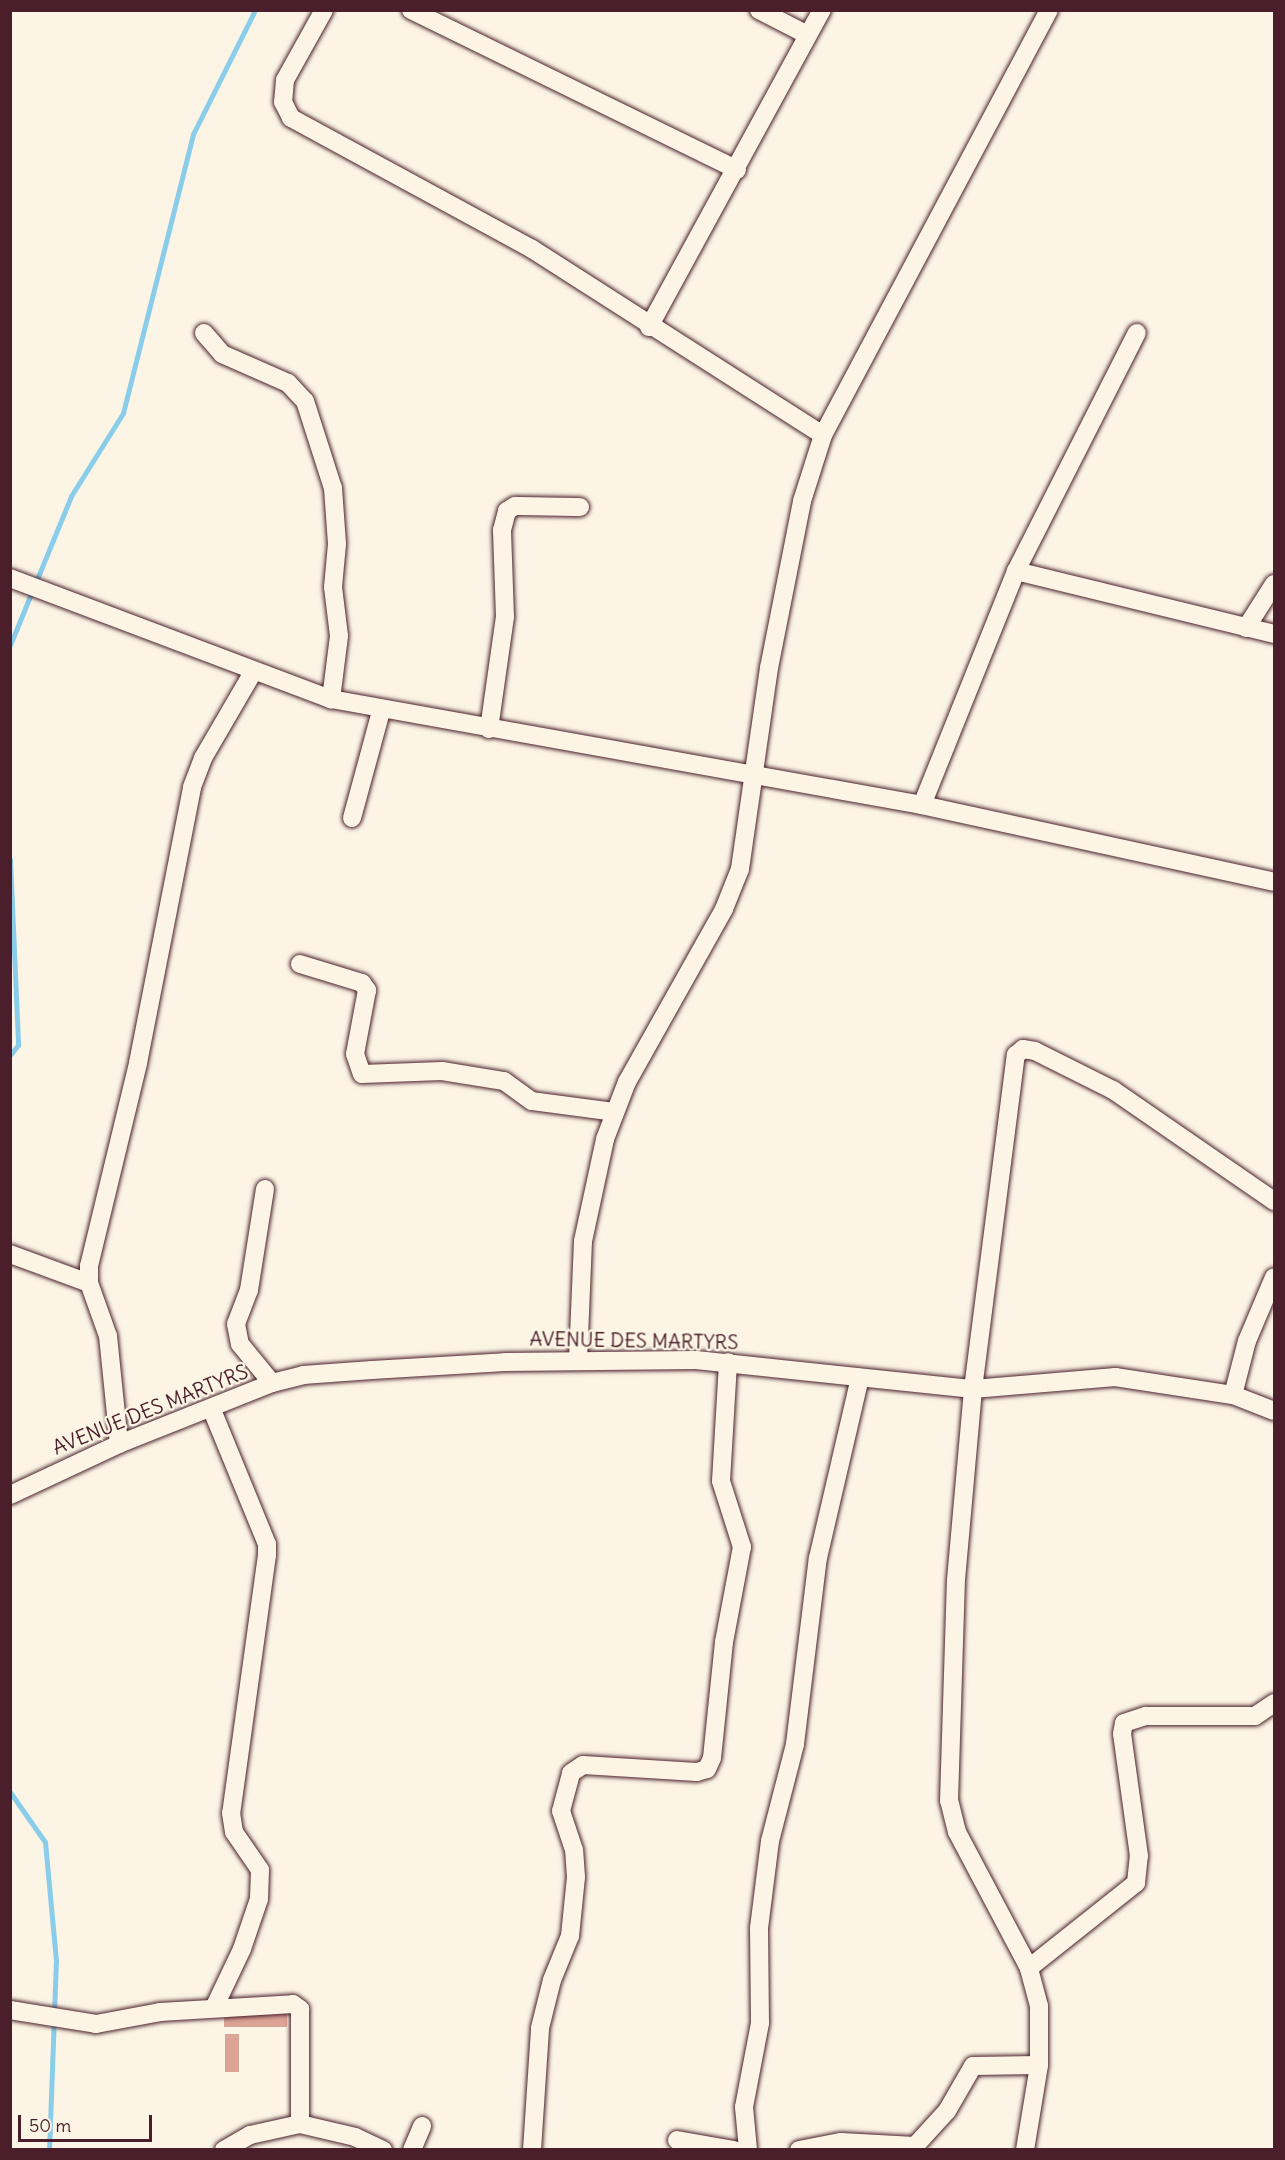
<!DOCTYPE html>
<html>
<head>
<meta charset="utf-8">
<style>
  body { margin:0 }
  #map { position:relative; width:1285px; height:2160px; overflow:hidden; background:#fcf5e5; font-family:Delius,sans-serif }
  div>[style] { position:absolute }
  .stream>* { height:5px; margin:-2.5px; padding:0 2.5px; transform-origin:2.5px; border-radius:2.5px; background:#8acdeb }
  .building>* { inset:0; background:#dca496; transform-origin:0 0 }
  .roads { filter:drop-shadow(0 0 2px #4a1f2b) drop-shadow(0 0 2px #4a1f2b) }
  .street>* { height:18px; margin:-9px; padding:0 9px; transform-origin:9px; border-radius:9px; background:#fcf5e5 }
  span { translate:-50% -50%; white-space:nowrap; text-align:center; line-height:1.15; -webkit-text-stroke:4.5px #fcf5e5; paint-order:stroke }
  .street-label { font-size:20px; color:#4a1f2b }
  .frame { position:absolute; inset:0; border:12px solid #4a1f2b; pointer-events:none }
  .scale { position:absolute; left:18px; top:2115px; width:134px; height:27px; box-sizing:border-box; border:3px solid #4a1f2b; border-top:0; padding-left:8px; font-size:18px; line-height:21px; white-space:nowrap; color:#4a1f2b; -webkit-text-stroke:4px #fcf5e5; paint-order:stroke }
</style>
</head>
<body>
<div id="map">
  <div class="stream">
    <div style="left:10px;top:645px;width:161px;rotate:-67.7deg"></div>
    <div style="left:71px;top:496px;width:98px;rotate:-57.9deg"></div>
    <div style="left:123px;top:413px;width:288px;rotate:-75.9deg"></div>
    <div style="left:193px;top:134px;width:139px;rotate:-63.4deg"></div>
    <div style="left:10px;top:859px;width:186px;rotate:87.5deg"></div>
    <div style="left:18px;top:1045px;width:13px;rotate:129deg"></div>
    <div style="left:10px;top:1792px;width:61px;rotate:55deg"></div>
    <div style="left:45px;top:1842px;width:119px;rotate:84.7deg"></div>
    <div style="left:56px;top:1960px;width:190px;rotate:92.1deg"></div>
  </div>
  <div class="building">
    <div style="clip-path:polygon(287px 2014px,287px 2027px,224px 2027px,224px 2016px)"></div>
    <div style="left:225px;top:2034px;width:14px;height:38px"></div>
  </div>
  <div class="roads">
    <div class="street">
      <div style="left:324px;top:10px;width:80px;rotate:119.1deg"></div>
      <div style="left:285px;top:80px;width:22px;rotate:95deg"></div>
      <div style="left:283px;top:102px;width:18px;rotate:63deg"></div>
      <div style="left:291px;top:118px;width:274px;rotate:28.5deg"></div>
      <div style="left:532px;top:249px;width:345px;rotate:32.6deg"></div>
      <div style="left:411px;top:10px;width:363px;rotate:26.1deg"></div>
      <div style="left:759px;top:10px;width:53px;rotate:27.1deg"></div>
      <div style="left:649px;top:327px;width:361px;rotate:-61.4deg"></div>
      <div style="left:204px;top:333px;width:28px;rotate:49deg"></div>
      <div style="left:222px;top:354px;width:72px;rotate:23.7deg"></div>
      <div style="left:288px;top:383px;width:25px;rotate:47deg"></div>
      <div style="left:305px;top:401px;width:91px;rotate:72.2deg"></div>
      <div style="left:333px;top:488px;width:56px;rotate:85.9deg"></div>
      <div style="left:337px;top:544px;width:43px;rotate:95.3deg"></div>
      <div style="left:333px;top:587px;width:49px;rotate:83deg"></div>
      <div style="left:339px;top:636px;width:64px;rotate:97.2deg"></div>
      <div style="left:1016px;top:571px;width:266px;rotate:13.7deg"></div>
      <div style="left:10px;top:578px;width:343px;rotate:20.7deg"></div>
      <div style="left:331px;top:699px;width:600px;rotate:10.17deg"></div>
      <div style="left:922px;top:805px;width:360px;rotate:12.3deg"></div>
      <div style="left:1246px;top:628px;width:52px;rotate:-57.5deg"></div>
      <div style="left:489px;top:729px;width:113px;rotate:-81.9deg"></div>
      <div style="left:505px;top:617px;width:87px;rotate:-92deg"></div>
      <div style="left:502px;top:530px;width:20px;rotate:-75deg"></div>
      <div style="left:507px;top:511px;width:9px;rotate:-32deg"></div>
      <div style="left:515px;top:506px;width:65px;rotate:0.9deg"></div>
      <div style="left:922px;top:805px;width:252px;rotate:-68.1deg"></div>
      <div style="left:1016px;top:571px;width:267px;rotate:-63.1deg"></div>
      <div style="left:352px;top:818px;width:111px;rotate:-74.8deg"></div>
      <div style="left:300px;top:964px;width:65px;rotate:17deg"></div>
      <div style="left:362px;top:983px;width:9px;rotate:54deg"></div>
      <div style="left:367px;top:990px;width:65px;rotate:100.6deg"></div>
      <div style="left:355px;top:1054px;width:21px;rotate:71deg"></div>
      <div style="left:362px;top:1074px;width:80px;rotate:-2.1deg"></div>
      <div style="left:442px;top:1071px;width:63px;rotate:9.2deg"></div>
      <div style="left:504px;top:1081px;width:34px;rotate:36deg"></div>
      <div style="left:532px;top:1101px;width:83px;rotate:7.6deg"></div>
      <div style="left:265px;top:1189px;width:102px;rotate:99deg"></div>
      <div style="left:249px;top:1290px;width:36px;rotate:111deg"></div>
      <div style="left:236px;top:1324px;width:20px;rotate:79deg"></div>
      <div style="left:240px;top:1344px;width:50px;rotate:50.6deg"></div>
      <div style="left:10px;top:1254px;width:84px;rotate:20.2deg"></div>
      <div style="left:578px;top:1360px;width:119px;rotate:-87.6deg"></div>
      <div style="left:583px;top:1241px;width:104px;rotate:-77.8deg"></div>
      <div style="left:605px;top:1139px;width:61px;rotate:-68.9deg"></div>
      <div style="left:627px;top:1082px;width:198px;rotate:-60.7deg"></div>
      <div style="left:724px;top:909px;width:43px;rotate:-68.2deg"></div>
      <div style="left:740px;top:869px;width:203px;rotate:-81.8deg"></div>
      <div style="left:769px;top:668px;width:170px;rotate:-78.8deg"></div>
      <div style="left:802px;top:501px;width:69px;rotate:-72.3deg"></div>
      <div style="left:823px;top:435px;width:481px;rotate:-62deg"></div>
      <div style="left:1233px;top:1395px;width:56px;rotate:-75.5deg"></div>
      <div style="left:1247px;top:1341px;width:69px;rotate:-67.1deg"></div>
      <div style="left:212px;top:1410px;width:145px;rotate:67.7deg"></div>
      <div style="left:267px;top:1544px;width:11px;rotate:90deg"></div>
      <div style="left:267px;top:1555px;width:260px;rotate:97.9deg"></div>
      <div style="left:231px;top:1813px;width:19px;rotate:81deg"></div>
      <div style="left:234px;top:1832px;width:46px;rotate:55.6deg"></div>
      <div style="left:260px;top:1870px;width:29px;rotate:92deg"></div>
      <div style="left:259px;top:1899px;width:53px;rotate:108.8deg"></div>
      <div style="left:242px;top:1949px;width:65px;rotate:115.4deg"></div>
      <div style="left:119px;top:1444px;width:109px;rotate:-95.8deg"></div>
      <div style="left:108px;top:1336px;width:56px;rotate:-109.7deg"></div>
      <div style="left:89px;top:1283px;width:17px;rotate:-90deg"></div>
      <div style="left:89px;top:1266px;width:209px;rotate:-76.4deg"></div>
      <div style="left:138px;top:1063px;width:281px;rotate:-78.9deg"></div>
      <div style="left:192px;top:787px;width:31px;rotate:-69deg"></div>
      <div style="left:203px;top:758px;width:99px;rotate:-59.8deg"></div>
      <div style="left:10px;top:1495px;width:120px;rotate:-25.1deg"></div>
      <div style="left:119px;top:1444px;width:165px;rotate:-21.7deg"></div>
      <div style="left:272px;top:1383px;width:32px;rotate:-14deg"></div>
      <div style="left:303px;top:1375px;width:69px;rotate:-4.1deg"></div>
      <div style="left:372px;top:1370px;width:133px;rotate:-3.4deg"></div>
      <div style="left:505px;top:1362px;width:191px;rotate:-0.6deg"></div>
      <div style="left:696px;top:1360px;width:279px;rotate:6deg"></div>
      <div style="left:973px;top:1389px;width:143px;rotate:-4.8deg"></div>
      <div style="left:1115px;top:1377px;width:119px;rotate:8.7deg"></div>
      <div style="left:1233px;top:1395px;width:44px;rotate:21.3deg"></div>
      <div style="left:1029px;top:1968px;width:137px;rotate:-38.5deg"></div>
      <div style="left:1136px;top:1883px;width:27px;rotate:-84deg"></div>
      <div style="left:1139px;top:1856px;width:123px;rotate:-97.9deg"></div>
      <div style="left:1122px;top:1734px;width:11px;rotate:-80deg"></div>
      <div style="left:1124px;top:1723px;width:23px;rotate:-18deg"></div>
      <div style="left:1146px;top:1716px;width:109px"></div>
      <div style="left:1255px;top:1716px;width:23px;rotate:-34deg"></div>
      <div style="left:10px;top:2010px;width:87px;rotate:9.2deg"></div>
      <div style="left:96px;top:2024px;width:65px;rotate:-10.6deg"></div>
      <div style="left:160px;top:2012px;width:133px;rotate:-3.4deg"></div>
      <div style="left:293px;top:2004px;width:9px;rotate:36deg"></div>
      <div style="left:300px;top:2009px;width:115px;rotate:90deg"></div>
      <div style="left:677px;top:2140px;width:58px;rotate:10deg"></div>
      <div style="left:224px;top:2150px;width:30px;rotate:-30deg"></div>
      <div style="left:250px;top:2135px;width:51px;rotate:-12.4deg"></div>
      <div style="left:300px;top:2124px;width:57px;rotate:13.3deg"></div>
      <div style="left:355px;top:2137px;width:31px;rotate:25deg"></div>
      <div style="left:412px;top:2150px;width:26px;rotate:-67deg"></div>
      <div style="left:532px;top:2150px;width:122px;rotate:-86.2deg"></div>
      <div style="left:540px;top:2028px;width:49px;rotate:-76deg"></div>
      <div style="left:552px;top:1980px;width:48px;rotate:-67.8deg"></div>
      <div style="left:570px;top:1936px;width:59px;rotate:-84.2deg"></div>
      <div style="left:576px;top:1877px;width:27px;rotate:-94deg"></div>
      <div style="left:574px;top:1850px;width:41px;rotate:-108.4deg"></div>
      <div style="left:561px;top:1811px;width:39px;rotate:-75deg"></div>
      <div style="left:571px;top:1773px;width:14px;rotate:-34deg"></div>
      <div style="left:583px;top:1765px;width:114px;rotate:3.5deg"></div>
      <div style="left:697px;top:1772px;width:10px;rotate:-17deg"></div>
      <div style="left:707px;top:1769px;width:12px;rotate:-66deg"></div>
      <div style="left:712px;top:1758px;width:117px;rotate:-84.1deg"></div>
      <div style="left:724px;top:1642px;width:97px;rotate:-79.3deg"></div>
      <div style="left:742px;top:1547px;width:69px;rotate:-107.7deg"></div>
      <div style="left:721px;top:1481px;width:119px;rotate:-86.6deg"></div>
      <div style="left:748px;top:2150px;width:43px;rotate:-95.3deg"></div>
      <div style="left:744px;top:2107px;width:86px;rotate:-79.2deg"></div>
      <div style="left:760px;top:2023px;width:95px;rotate:-90.6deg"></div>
      <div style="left:759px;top:1928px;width:88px;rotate:-82.8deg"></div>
      <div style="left:770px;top:1841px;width:100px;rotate:-75.5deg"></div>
      <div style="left:795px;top:1744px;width:187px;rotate:-83deg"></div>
      <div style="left:818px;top:1558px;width:185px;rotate:-76.9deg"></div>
      <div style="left:799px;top:2150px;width:43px;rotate:-10.8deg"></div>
      <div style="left:841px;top:2142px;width:74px;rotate:3.1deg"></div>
      <div style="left:915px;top:2146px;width:47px;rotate:-47.6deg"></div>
      <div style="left:947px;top:2111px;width:52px;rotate:-60deg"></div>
      <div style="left:973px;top:2066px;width:66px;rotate:-0.9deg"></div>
      <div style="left:1025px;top:2150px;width:86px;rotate:-80.6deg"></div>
      <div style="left:1039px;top:2065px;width:59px;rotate:-90deg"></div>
      <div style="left:1039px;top:2006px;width:39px;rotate:-105deg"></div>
      <div style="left:1029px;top:1968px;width:154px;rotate:-117.9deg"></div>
      <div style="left:957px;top:1832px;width:32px;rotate:-104deg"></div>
      <div style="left:949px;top:1801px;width:221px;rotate:-88.2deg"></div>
      <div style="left:956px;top:1580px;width:192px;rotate:-84.9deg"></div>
      <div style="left:973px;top:1389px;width:337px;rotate:-82.7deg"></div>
      <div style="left:1016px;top:1055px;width:9px;rotate:-41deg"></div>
      <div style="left:1023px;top:1049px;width:12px;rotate:9deg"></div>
      <div style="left:1035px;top:1051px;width:87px;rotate:26.6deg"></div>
      <div style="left:1113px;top:1090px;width:196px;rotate:34.6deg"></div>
    </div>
  </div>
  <div class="street-label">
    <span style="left:634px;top:1340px;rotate:1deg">AVENUE DES MARTYRS</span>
    <span style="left:150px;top:1409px;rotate:-22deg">AVENUE DES MARTYRS</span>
  </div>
  <div class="frame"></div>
  <div class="scale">50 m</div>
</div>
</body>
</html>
